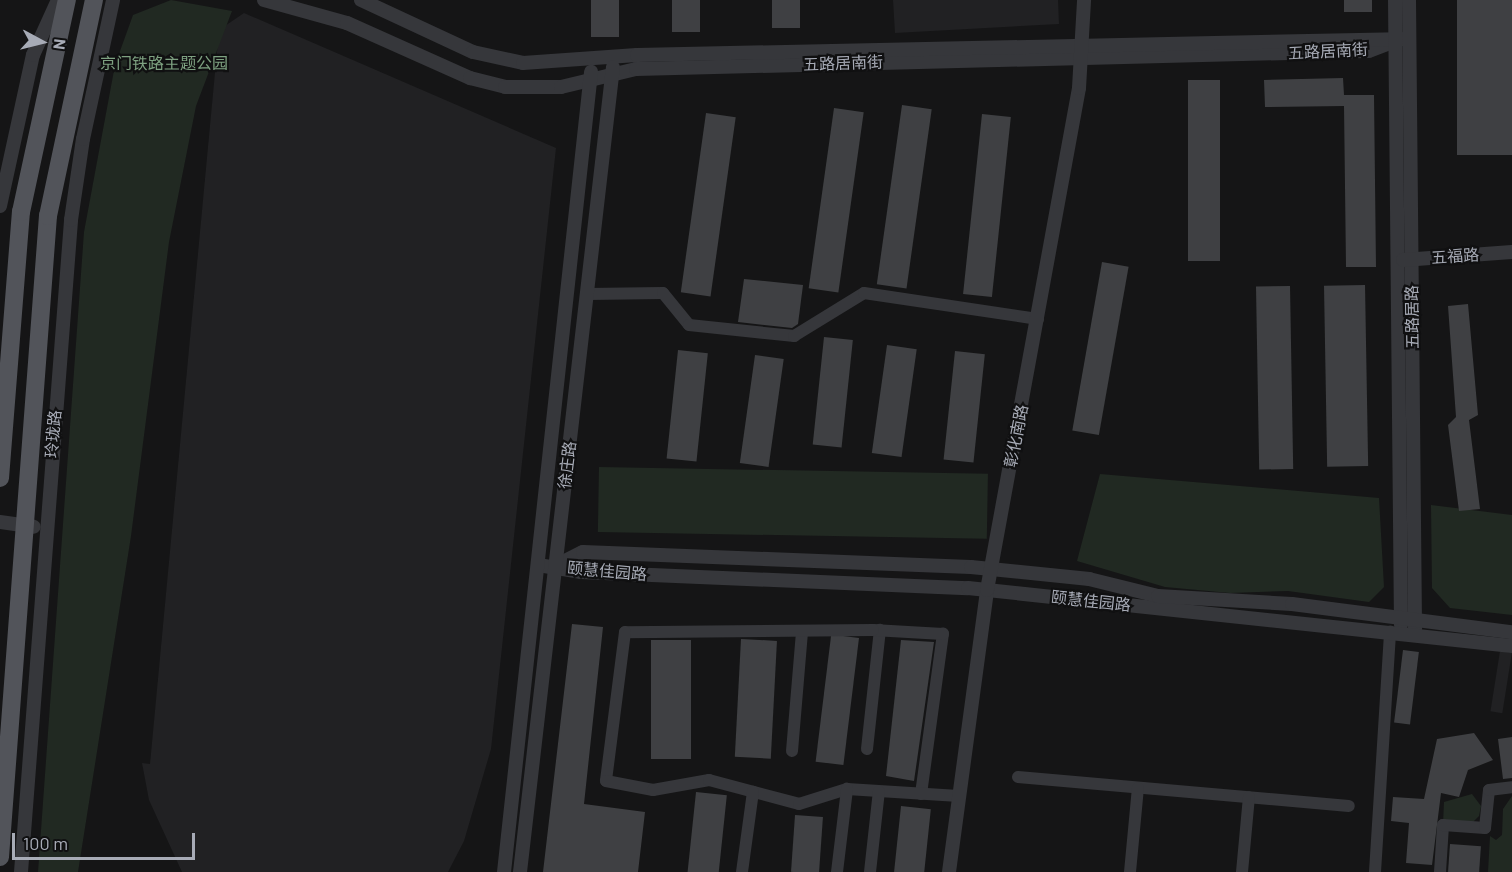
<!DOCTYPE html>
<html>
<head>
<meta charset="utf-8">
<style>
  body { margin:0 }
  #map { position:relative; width:1512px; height:872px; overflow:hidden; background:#151516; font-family:Barlow,"Noto Sans SC",sans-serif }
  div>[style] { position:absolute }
  .built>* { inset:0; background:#212123; transform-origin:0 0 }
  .green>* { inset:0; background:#212922; transform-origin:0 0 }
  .building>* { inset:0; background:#3f4043; transform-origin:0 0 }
  .minor>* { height:12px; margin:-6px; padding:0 6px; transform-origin:6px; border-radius:6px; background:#36373b }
  .tertiary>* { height:14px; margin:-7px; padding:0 7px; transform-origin:7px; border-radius:7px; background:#36373b }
  .primary>* { height:18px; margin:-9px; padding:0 9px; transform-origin:9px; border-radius:9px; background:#52545a }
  span { translate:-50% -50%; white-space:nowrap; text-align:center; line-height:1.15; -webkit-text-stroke:4.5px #101011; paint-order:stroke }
  .street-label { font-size:16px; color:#a7abb6 }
  .park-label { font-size:16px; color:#7ea181 }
  .north { position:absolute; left:12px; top:12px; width:60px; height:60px; -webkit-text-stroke:4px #101011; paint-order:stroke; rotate:97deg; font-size:16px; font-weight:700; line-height:24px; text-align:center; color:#a7abb6 }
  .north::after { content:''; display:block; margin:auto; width:21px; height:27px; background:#a7abb6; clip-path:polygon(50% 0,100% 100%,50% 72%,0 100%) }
  .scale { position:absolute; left:12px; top:833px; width:183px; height:27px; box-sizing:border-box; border:3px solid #a7abb6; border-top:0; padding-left:8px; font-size:18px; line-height:21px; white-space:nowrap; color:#a7abb6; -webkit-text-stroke:4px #101011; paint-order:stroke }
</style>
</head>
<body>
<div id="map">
  <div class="built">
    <div style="clip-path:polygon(893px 0,1058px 0,1059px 24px,895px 33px)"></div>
    <div style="clip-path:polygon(244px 13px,556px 148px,491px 749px,464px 841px,448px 872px,182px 872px,149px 800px,142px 763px,150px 764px,219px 30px)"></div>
    <div style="left:1500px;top:651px;width:12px;height:61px;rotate:9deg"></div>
  </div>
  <div class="green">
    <div style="clip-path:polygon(171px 0,232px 11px,196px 106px,169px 242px,131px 536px,78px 872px,38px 872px,84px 232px,115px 65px,133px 15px)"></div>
    <div style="left:599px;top:467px;width:389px;height:65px;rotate:1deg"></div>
    <div style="clip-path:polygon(1100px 474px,1379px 498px,1384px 587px,1369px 602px,1288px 591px,1230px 593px,1165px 587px,1077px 561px)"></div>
    <div style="clip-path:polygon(1431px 505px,1512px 515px,1512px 615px,1450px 608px,1432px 588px)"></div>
    <div style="clip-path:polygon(1472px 794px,1481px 806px,1479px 816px,1469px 826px,1443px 824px,1444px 802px)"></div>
    <div style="clip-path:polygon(1512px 796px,1512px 872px,1488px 872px,1490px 836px,1496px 840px,1502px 835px,1503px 809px)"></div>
  </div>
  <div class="building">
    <div style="left:591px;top:0;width:28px;height:37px"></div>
    <div style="left:672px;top:0;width:28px;height:32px"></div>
    <div style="left:772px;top:0;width:28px;height:28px"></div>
    <div style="left:1344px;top:0;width:28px;height:12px"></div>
    <div style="left:1457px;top:0;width:55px;height:155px"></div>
    <div style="clip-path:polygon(1343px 78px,1344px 95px,1374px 95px,1376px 267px,1346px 267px,1344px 106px,1265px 107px,1264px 80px)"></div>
    <div style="left:1188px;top:80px;width:32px;height:181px"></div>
    <div style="left:902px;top:105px;width:30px;height:181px;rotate:8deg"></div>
    <div style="left:834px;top:108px;width:30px;height:182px;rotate:8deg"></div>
    <div style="left:706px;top:113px;width:30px;height:181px;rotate:8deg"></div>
    <div style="left:982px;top:114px;width:29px;height:181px;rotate:6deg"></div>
    <div style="left:1102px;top:262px;width:27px;height:171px;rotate:10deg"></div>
    <div style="clip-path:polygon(744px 279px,803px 285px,798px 324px,792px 328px,738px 322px)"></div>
    <div style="left:1365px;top:285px;width:181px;height:41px;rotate:89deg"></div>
    <div style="left:1290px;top:286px;width:183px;height:34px;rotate:89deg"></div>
    <div style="clip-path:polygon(1468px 304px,1478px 415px,1469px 420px,1480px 509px,1459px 511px,1448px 425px,1456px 417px,1448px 306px)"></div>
    <div style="left:824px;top:337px;width:29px;height:108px;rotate:6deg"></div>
    <div style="left:887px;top:345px;width:30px;height:109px;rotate:8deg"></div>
    <div style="left:678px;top:350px;width:30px;height:109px;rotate:6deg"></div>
    <div style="left:955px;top:351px;width:30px;height:109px;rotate:6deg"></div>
    <div style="left:755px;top:355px;width:29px;height:109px;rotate:8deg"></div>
    <div style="clip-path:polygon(572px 624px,603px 627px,584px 804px,645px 812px,638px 872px,543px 872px)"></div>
    <div style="left:859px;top:638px;width:128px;height:28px;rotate:97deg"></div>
    <div style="left:741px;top:639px;width:36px;height:118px;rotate:3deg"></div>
    <div style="left:651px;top:640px;width:40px;height:119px"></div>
    <div style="clip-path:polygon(901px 640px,934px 642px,914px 781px,886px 776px)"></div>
    <div style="left:1403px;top:650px;width:16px;height:73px;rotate:7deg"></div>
    <div style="clip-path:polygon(1474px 733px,1493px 760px,1468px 770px,1459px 797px,1441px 793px,1432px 865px,1406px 863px,1409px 823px,1391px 821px,1393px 797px,1424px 799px,1437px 739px)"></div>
    <div style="clip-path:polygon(1512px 737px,1512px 778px,1503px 779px,1498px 739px)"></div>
    <div style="left:696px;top:792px;width:31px;height:81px;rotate:6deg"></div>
    <div style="left:901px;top:806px;width:30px;height:67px;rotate:6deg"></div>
    <div style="left:795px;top:815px;width:28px;height:57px;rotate:4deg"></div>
    <div style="left:1450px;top:844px;width:31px;height:28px;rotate:4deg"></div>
  </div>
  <div class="minor">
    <div style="left:588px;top:294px;width:75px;rotate:-0.8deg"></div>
    <div style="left:663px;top:293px;width:41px;rotate:50.9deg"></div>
    <div style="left:689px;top:325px;width:106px;rotate:6deg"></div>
    <div style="left:794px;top:336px;width:82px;rotate:-31.6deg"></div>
    <div style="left:864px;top:293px;width:176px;rotate:8.5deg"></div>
    <div style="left:867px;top:749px;width:120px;rotate:-83.8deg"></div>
    <div style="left:792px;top:751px;width:118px;rotate:-85.2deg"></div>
    <div style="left:1018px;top:777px;width:332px;rotate:5deg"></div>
    <div style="left:921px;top:794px;width:162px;rotate:-82.2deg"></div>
    <div style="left:943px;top:634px;width:70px;rotate:-176.7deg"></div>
    <div style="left:873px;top:630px;width:248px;rotate:179.5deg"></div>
    <div style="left:625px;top:632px;width:150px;rotate:97.3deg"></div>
    <div style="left:606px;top:781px;width:48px;rotate:10.8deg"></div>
    <div style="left:653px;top:790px;width:57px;rotate:-10.1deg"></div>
    <div style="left:709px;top:780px;width:93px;rotate:14.9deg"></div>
    <div style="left:799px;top:804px;width:50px;rotate:-17.4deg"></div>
    <div style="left:847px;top:789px;width:112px;rotate:3.6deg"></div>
    <div style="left:742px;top:872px;width:81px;rotate:-82.2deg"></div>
    <div style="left:837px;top:872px;width:84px;rotate:-83.1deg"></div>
    <div style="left:870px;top:872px;width:81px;rotate:-83.7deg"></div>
    <div style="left:1130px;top:872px;width:84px;rotate:-84.6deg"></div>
    <div style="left:1242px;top:872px;width:75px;rotate:-84.7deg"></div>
    <div style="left:1375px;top:872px;width:241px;rotate:-86.4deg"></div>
    <div style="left:1440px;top:872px;width:47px;rotate:-86.3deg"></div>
    <div style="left:1443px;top:825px;width:42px;rotate:4.1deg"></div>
    <div style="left:1485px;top:828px;width:38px;rotate:-84deg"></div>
    <div style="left:1489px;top:790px;width:23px;rotate:-7deg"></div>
  </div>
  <div class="tertiary">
    <div style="left:264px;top:0;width:86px;rotate:15.5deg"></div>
    <div style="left:347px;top:23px;width:135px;rotate:24.1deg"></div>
    <div style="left:470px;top:78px;width:36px;rotate:14deg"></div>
    <div style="left:505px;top:87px;width:56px"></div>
    <div style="left:561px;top:87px;width:77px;rotate:-13.5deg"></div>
    <div style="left:636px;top:69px;width:733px;rotate:-1.41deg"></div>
    <div style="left:1369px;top:51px;width:30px;rotate:-21deg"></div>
    <div style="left:361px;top:0;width:123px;rotate:24.9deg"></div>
    <div style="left:473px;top:52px;width:51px;rotate:12.4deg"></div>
    <div style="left:523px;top:63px;width:114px;rotate:-4deg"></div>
    <div style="left:637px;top:55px;width:772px;rotate:-1.19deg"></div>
    <div style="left:1395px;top:0;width:625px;rotate:89.45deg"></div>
    <div style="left:1409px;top:0;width:629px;rotate:89.45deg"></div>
    <div style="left:0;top:206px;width:155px;rotate:-77.7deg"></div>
    <div style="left:33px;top:55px;width:60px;rotate:-65.6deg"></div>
    <div style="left:1403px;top:260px;width:109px;rotate:-4.2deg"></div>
    <div style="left:0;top:522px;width:34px;rotate:8deg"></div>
    <div style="left:538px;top:565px;width:44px;rotate:9.2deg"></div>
    <div style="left:581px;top:572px;width:387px;rotate:2.4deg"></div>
    <div style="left:968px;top:588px;width:547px;rotate:6.09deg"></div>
    <div style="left:555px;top:566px;width:31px;rotate:-27deg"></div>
    <div style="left:583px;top:552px;width:388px;rotate:2.2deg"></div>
    <div style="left:971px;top:567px;width:119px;rotate:5.8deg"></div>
    <div style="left:1089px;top:579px;width:71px;rotate:13.8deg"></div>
    <div style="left:1158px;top:596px;width:134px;rotate:3.4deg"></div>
    <div style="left:1292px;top:604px;width:222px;rotate:7.3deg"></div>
    <div style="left:21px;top:872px;width:654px;rotate:-85.61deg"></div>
    <div style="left:71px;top:220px;width:82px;rotate:-81.6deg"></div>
    <div style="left:83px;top:139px;width:142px;rotate:-77.8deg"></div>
    <div style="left:504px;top:872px;width:805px;rotate:-83.79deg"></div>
    <div style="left:520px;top:872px;width:810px;rotate:-83.41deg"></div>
    <div style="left:949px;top:872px;width:285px;rotate:-82.3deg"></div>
    <div style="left:987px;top:590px;width:510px;rotate:-79.61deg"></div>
    <div style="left:1079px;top:88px;width:88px;rotate:-86.7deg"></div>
  </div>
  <div class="primary">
    <div style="left:0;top:478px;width:267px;rotate:-85.5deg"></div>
    <div style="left:21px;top:212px;width:217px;rotate:-77.8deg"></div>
    <div style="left:0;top:857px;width:643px;rotate:-85.72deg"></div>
    <div style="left:48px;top:216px;width:221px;rotate:-78deg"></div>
  </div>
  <div class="street-label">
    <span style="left:1328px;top:51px;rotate:-3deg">五路居南街</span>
    <span style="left:843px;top:63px;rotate:-2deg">五路居南街</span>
    <span style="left:1455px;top:256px;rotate:-4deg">五福路</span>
    <span style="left:1412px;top:317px;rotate:-91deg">五路居路</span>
    <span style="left:53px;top:434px;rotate:-85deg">玲珑路</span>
    <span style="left:1016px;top:436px;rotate:-79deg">彰化南路</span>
    <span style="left:567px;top:465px;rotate:-83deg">徐庄路</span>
    <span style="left:607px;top:571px;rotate:5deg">颐慧佳园路</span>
    <span style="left:1091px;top:601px;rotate:6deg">颐慧佳园路</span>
  </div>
  <div class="park-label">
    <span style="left:164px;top:63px">京门铁路主题公园</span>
  </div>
  <div class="north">N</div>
  <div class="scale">100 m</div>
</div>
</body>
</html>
